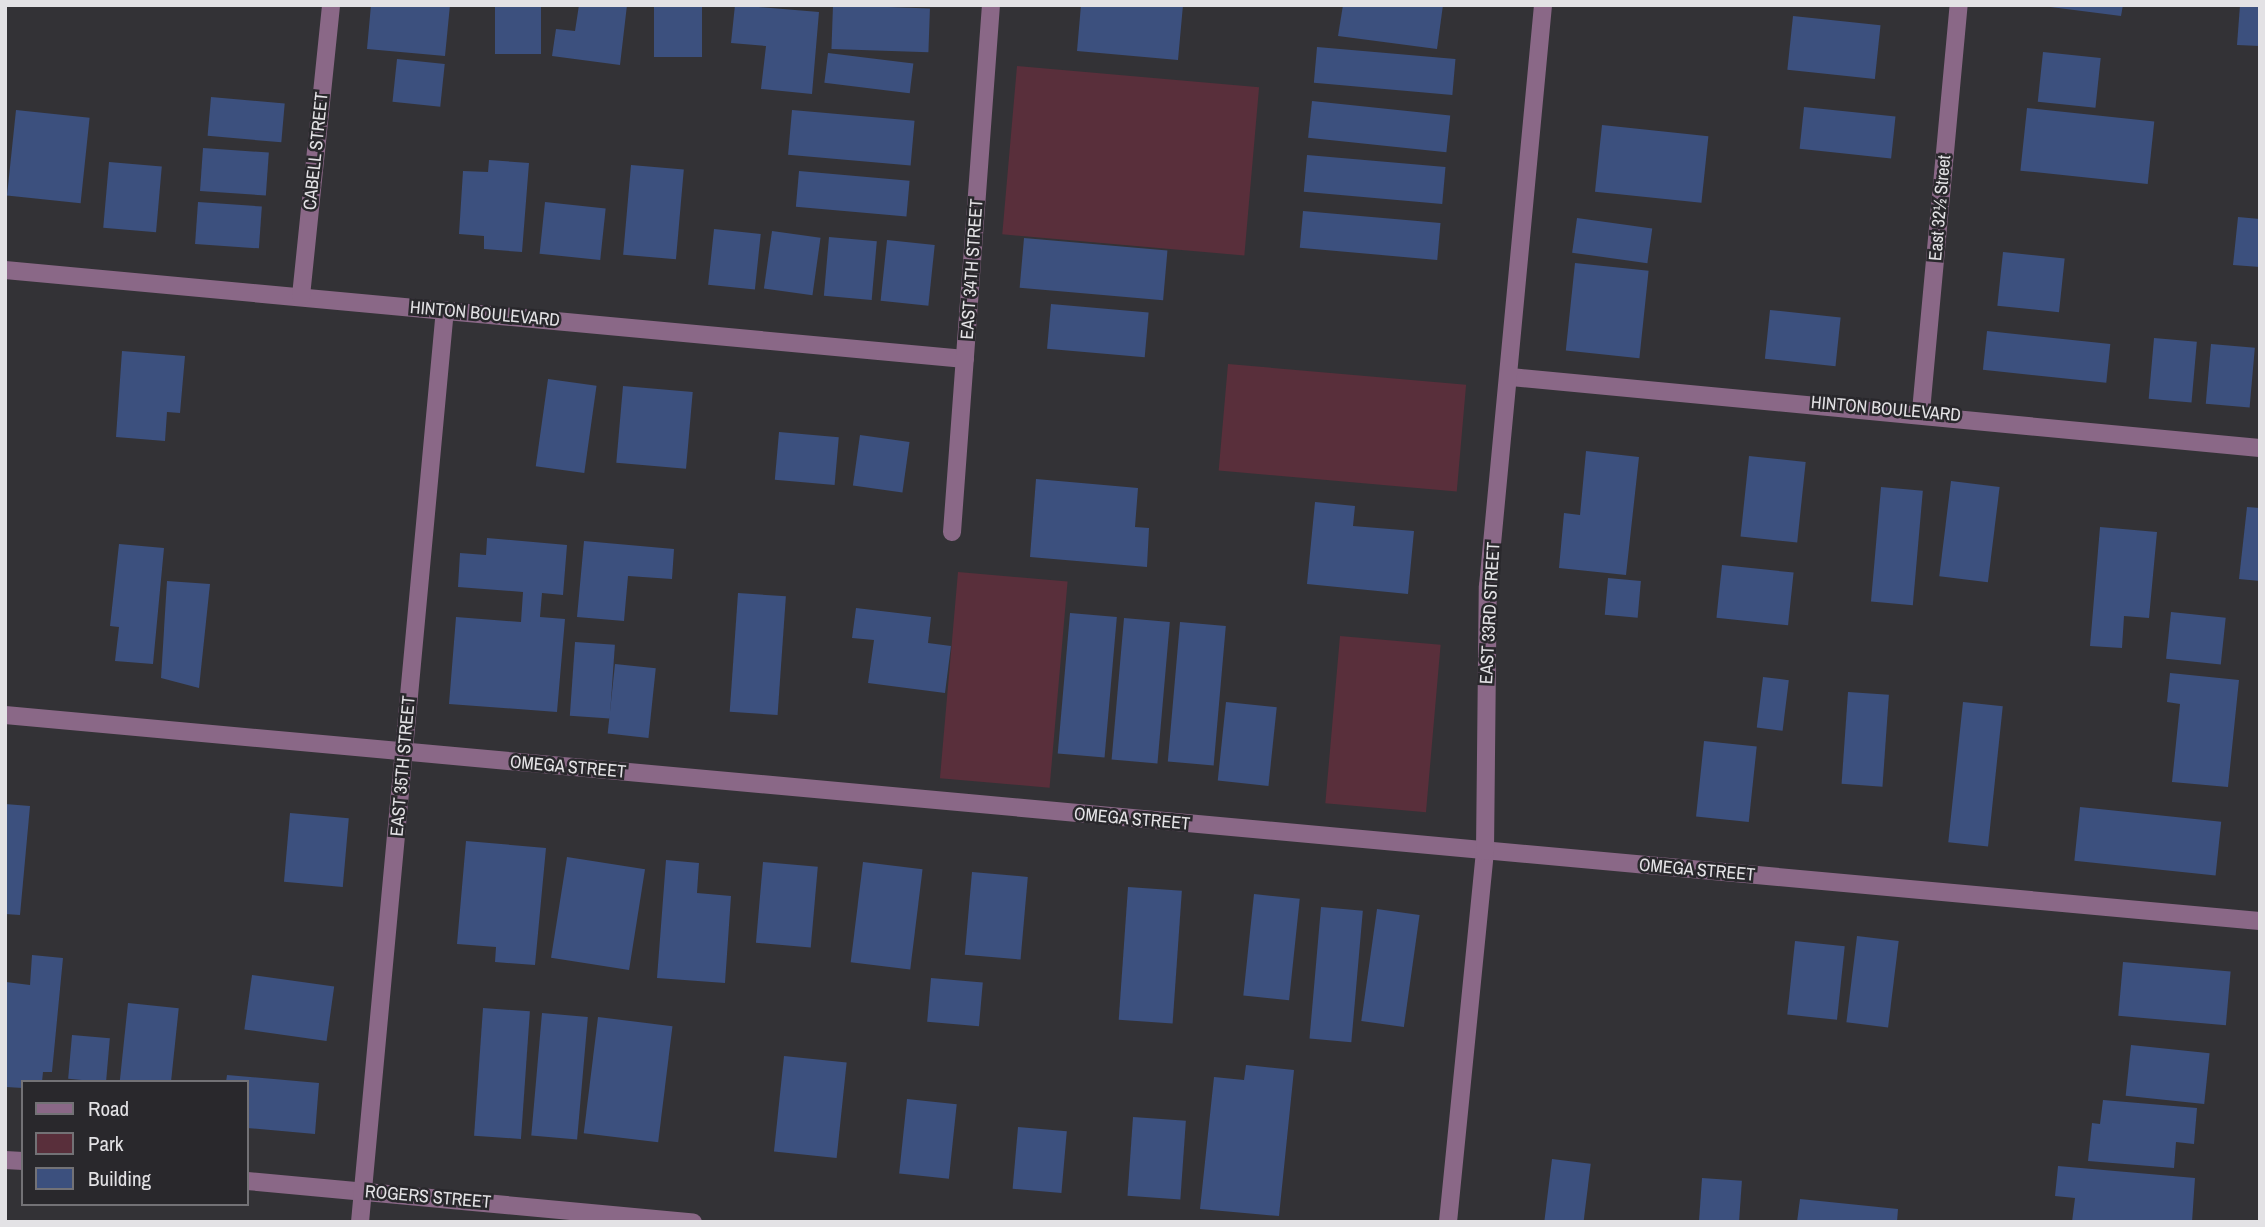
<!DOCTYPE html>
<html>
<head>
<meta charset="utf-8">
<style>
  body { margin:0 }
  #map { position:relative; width:2265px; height:1227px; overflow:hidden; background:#333236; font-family:"Archivo Narrow",sans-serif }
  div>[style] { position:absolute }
  .green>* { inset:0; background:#592f3b; transform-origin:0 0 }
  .building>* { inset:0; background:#3c507e; transform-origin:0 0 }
  .minor>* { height:18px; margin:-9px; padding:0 9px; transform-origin:9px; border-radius:9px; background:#8a6887 }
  span { translate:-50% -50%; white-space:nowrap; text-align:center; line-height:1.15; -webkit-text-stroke:5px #29282c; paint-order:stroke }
  .street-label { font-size:18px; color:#e3e2e5 }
  .frame { position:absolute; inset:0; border:7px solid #e3e2e5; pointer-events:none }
  .legend { position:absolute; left:21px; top:1080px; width:228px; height:126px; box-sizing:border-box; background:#29282c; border:2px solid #737276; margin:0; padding:9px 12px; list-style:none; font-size:21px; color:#e3e2e5 }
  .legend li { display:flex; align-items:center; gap:14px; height:35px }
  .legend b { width:35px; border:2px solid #737276 }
</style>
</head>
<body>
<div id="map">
  <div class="green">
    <div style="left:1017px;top:66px;width:243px;height:169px;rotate:5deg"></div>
    <div style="left:1228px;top:364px;width:239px;height:107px;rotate:5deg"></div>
    <div style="left:958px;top:572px;width:110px;height:207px;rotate:5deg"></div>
    <div style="left:1340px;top:636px;width:101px;height:168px;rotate:5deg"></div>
  </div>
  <div class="building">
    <div style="clip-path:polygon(371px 5px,450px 5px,445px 56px,367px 49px)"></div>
    <div style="left:495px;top:5px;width:46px;height:49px"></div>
    <div style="clip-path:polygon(579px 5px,627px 5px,620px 65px,552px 56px,556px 29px,575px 31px)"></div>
    <div style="left:654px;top:5px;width:48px;height:52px"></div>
    <div style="clip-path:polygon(735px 5px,819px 12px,812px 94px,761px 89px,766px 46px,731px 43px)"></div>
    <div style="left:833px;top:5px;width:97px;height:44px;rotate:2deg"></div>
    <div style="clip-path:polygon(1081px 5px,1183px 5px,1178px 60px,1077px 51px)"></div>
    <div style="clip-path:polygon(1343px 5px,1443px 5px,1437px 49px,1338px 36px)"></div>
    <div style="clip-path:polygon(2035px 5px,2123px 5px,2121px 16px)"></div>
    <div style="clip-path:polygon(2240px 5px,2260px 5px,2260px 46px,2237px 45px)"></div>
    <div style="left:1793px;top:16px;width:88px;height:54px;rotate:6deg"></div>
    <div style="left:1317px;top:47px;width:139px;height:36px;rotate:5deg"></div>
    <div style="left:2043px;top:52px;width:58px;height:50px;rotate:6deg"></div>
    <div style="left:828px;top:53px;width:86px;height:30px;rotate:7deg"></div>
    <div style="left:397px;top:59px;width:48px;height:43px;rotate:6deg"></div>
    <div style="left:211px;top:97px;width:74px;height:39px;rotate:5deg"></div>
    <div style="left:1312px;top:101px;width:139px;height:37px;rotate:6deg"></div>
    <div style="left:1804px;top:107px;width:92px;height:42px;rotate:6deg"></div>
    <div style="left:2027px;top:108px;width:128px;height:63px;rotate:6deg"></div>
    <div style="left:16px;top:110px;width:74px;height:86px;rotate:6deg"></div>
    <div style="left:792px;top:110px;width:123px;height:45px;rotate:5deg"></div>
    <div style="left:1602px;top:125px;width:107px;height:67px;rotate:6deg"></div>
    <div style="left:203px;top:148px;width:66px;height:43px;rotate:4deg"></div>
    <div style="left:1307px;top:155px;width:139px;height:37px;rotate:5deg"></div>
    <div style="clip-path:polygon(489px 160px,529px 163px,522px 252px,484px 249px,484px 236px,459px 234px,463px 171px,488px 172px)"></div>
    <div style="left:109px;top:162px;width:53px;height:66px;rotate:5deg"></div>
    <div style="left:631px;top:165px;width:53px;height:90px;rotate:5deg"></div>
    <div style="left:799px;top:171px;width:111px;height:36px;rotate:5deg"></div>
    <div style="left:198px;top:202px;width:64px;height:42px;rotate:4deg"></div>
    <div style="left:545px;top:202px;width:61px;height:52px;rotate:6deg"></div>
    <div style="left:1303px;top:211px;width:138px;height:37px;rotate:5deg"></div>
    <div style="clip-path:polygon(2238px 217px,2260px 219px,2260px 267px,2233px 265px)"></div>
    <div style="left:1577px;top:218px;width:76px;height:35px;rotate:8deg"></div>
    <div style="left:714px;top:229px;width:47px;height:56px;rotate:6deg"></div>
    <div style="left:772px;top:231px;width:49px;height:58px;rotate:8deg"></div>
    <div style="left:829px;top:237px;width:48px;height:59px;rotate:5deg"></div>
    <div style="left:1024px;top:238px;width:144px;height:50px;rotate:5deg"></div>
    <div style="left:887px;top:240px;width:48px;height:61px;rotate:6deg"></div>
    <div style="left:2003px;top:252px;width:62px;height:54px;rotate:6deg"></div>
    <div style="left:1575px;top:263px;width:74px;height:88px;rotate:6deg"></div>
    <div style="left:1051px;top:304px;width:98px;height:45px;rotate:5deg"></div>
    <div style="left:1770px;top:310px;width:71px;height:49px;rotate:6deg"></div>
    <div style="left:1987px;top:331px;width:124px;height:39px;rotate:6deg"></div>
    <div style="left:2154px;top:338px;width:43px;height:61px;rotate:5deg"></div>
    <div style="left:2211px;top:344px;width:44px;height:60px;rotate:5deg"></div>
    <div style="clip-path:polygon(122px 351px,185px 356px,180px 413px,167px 412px,165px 441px,116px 437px)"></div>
    <div style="left:548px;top:379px;width:49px;height:88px;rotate:8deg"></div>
    <div style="left:623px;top:386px;width:70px;height:77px;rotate:5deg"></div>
    <div style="left:779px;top:432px;width:60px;height:48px;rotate:5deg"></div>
    <div style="left:860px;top:435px;width:50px;height:51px;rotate:8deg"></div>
    <div style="clip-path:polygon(1586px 451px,1639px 457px,1626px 575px,1559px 568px,1564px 513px,1580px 515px)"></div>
    <div style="left:1749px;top:456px;width:57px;height:81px;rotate:6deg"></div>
    <div style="clip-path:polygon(1036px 479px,1138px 488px,1135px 527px,1149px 528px,1147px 567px,1030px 557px)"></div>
    <div style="left:1951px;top:481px;width:49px;height:96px;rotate:7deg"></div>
    <div style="left:1881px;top:487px;width:42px;height:115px;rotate:5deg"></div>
    <div style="clip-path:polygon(1315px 502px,1355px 506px,1353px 526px,1414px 531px,1408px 594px,1307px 584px)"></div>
    <div style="clip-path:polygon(2247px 507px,2260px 508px,2260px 581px,2239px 579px)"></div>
    <div style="clip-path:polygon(2100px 527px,2157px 532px,2149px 618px,2124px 616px,2122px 648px,2090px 646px)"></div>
    <div style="clip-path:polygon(487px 538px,567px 545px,563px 595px,542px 593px,540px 617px,565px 619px,557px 712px,449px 704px,456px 617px,521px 622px,523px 592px,458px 587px,460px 553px,486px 555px)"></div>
    <div style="clip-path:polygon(584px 541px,674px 549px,672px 579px,628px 576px,624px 621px,577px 617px)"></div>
    <div style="clip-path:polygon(119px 544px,164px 548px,153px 664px,115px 661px,119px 627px,110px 626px)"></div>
    <div style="left:1722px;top:565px;width:72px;height:53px;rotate:6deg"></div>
    <div style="left:1608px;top:578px;width:33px;height:37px;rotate:5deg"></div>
    <div style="clip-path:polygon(167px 581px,210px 584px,199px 688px,161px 678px)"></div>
    <div style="left:738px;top:593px;width:48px;height:119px;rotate:4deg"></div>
    <div style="clip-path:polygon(856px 608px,931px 617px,928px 643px,951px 646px,945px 693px,868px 683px,874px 640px,852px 638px)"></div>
    <div style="left:2171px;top:612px;width:55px;height:47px;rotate:6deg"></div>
    <div style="left:1070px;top:613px;width:47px;height:141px;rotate:5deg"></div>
    <div style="left:1124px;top:618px;width:46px;height:142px;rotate:5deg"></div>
    <div style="left:1180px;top:622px;width:46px;height:140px;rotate:5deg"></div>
    <div style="left:575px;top:642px;width:40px;height:74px;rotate:4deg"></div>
    <div style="left:615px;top:664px;width:41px;height:70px;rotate:6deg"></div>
    <div style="clip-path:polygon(2170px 673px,2239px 680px,2228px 787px,2172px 782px,2180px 704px,2167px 702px)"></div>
    <div style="left:1763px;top:677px;width:26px;height:51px;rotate:7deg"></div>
    <div style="left:1848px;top:692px;width:41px;height:92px;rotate:4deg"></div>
    <div style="left:1226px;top:702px;width:51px;height:79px;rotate:6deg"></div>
    <div style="left:1963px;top:702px;width:40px;height:141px;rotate:6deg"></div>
    <div style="left:1704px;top:741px;width:53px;height:76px;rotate:6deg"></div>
    <div style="clip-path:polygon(5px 804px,30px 806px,20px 915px,5px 914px)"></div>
    <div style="left:2080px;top:807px;width:142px;height:54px;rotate:6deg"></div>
    <div style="left:290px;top:813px;width:59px;height:69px;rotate:5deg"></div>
    <div style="clip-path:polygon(466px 841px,546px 848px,535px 965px,495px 962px,496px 947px,457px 944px)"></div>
    <div style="left:567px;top:857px;width:79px;height:102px;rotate:9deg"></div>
    <div style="clip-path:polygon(666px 860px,699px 863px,697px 893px,731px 896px,725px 983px,657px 978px)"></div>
    <div style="left:763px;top:862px;width:55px;height:81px;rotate:5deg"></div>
    <div style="left:863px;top:862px;width:60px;height:101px;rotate:7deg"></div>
    <div style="left:972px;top:872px;width:56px;height:83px;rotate:5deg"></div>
    <div style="left:1128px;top:887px;width:54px;height:133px;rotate:4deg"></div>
    <div style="left:1254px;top:894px;width:46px;height:102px;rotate:6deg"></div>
    <div style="left:1321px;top:907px;width:42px;height:132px;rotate:5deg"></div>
    <div style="left:1377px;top:909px;width:43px;height:113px;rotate:8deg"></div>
    <div style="left:1857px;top:936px;width:42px;height:87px;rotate:7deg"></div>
    <div style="left:1795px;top:941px;width:50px;height:74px;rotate:6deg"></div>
    <div style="clip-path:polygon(32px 955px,63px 958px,52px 1072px,43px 1072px,42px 1082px,23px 1082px,23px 1088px,6px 1087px,6px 982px,30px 985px)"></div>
    <div style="left:2123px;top:962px;width:108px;height:54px;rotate:5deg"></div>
    <div style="left:252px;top:975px;width:83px;height:55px;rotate:8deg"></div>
    <div style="left:931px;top:978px;width:52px;height:44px;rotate:5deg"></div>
    <div style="left:128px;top:1003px;width:51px;height:79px;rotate:6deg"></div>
    <div style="left:483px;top:1008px;width:47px;height:128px;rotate:4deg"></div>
    <div style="left:542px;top:1013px;width:46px;height:123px;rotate:5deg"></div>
    <div style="left:598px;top:1017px;width:75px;height:117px;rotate:7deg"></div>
    <div style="left:72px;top:1035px;width:38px;height:44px;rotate:5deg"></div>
    <div style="left:2131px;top:1045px;width:79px;height:51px;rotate:6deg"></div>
    <div style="left:784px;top:1056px;width:63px;height:96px;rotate:6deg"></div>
    <div style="clip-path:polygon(1246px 1065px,1294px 1070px,1279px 1216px,1200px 1209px,1214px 1077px,1244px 1080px)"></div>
    <div style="clip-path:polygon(227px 1075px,319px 1083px,315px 1134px,247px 1128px,247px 1082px,226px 1082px)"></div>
    <div style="left:907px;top:1099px;width:50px;height:75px;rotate:6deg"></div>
    <div style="clip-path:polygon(2103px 1100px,2197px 1108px,2194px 1144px,2176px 1142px,2174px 1168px,2088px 1161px,2092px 1123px,2100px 1124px)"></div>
    <div style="left:1133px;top:1117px;width:53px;height:79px;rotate:4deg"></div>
    <div style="left:1018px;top:1127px;width:49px;height:62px;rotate:5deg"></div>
    <div style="left:1552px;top:1159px;width:39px;height:63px;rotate:7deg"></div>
    <div style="clip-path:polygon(2058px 1166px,2195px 1178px,2192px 1222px,2072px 1222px,2075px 1198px,2055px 1196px)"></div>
    <div style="left:1702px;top:1178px;width:40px;height:42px;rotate:4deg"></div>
    <div style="clip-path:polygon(1800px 1199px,1898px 1209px,1897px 1222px,1797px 1222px)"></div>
  </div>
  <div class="minor">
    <div style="left:5px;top:270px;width:964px;rotate:5.3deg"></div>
    <div style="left:301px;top:296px;width:293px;rotate:-84.1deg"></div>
    <div style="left:1511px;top:377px;width:752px;rotate:5.42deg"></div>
    <div style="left:1921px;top:411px;width:408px;rotate:-84.7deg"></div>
    <div style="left:952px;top:532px;width:528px;rotate:-85.77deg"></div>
    <div style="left:5px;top:715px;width:2264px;rotate:5.22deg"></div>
    <div style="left:5px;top:1160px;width:18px;rotate:3deg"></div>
    <div style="left:247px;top:1181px;width:448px;rotate:5.3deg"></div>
    <div style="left:360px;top:1222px;width:916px;rotate:-84.68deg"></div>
    <div style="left:1448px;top:1222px;width:373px;rotate:-84.3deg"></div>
    <div style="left:1485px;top:851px;width:265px;rotate:-89.4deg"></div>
    <div style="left:1488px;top:586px;width:584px;rotate:-84.59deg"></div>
  </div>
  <div class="street-label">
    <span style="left:316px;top:151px;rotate:-84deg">CABELL STREET</span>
    <span style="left:1940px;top:208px;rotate:-85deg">East 32½ Street</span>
    <span style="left:972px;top:269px;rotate:-86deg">EAST 34TH STREET</span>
    <span style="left:485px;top:314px;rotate:5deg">HINTON BOULEVARD</span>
    <span style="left:1886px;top:409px;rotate:5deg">HINTON BOULEVARD</span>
    <span style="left:1490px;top:613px;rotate:-87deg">EAST 33RD STREET</span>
    <span style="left:403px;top:766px;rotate:-85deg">EAST 35TH STREET</span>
    <span style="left:568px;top:767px;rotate:5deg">OMEGA STREET</span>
    <span style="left:1132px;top:819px;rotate:5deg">OMEGA STREET</span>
    <span style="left:1697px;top:870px;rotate:5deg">OMEGA STREET</span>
    <span style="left:428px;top:1197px;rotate:5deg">ROGERS STREET</span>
  </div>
  <div class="frame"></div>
  <ul class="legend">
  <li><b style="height:9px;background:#8a6887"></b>Road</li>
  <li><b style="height:19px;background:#592f3b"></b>Park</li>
  <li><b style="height:19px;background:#3c507e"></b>Building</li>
  </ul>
</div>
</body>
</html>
